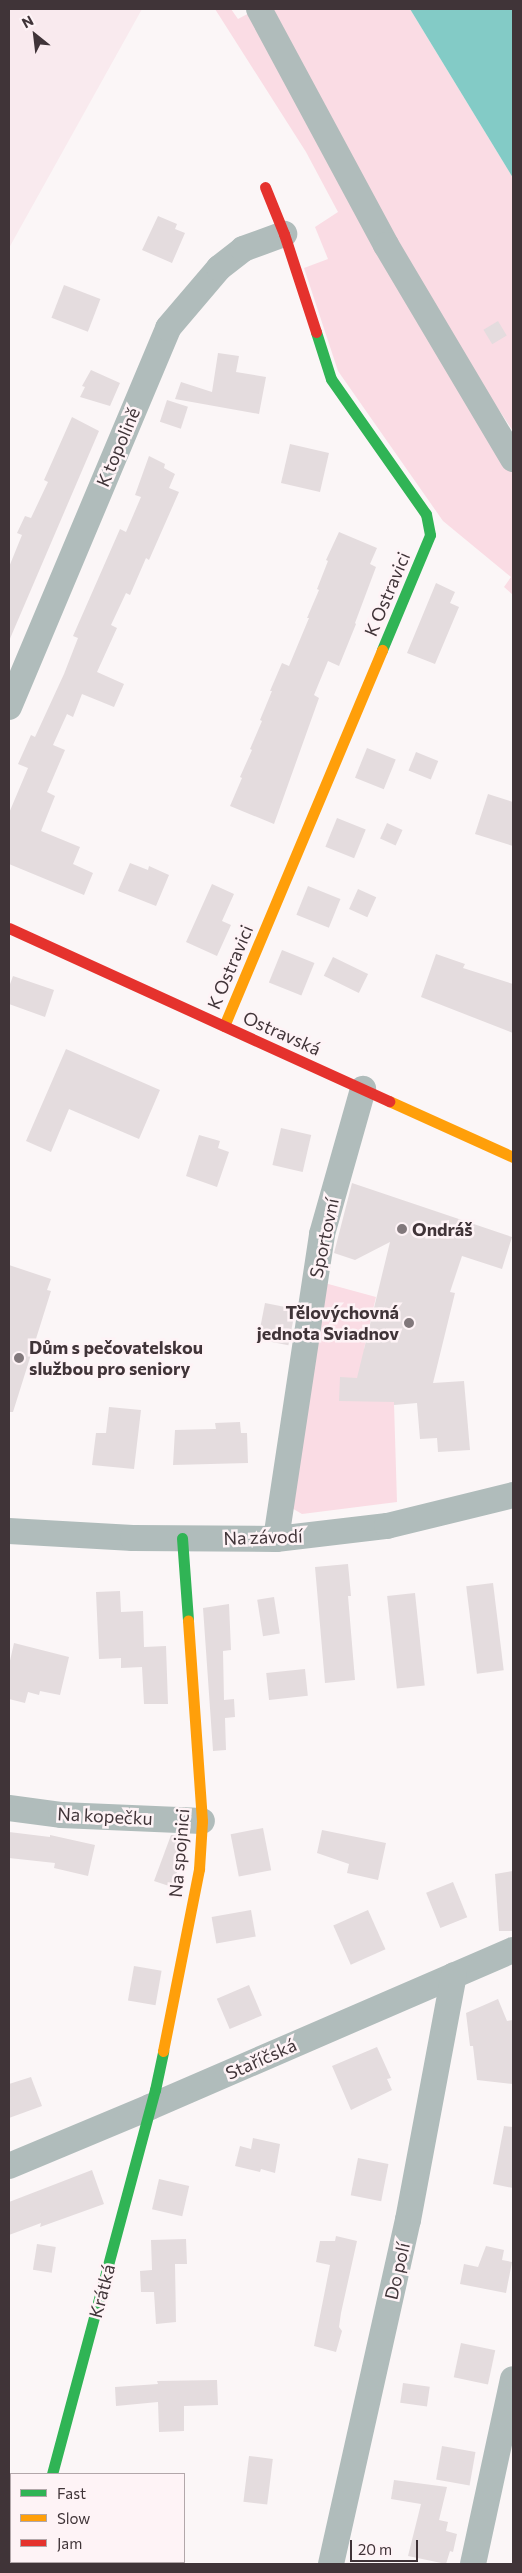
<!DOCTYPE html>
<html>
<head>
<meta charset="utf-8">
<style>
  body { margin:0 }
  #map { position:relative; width:522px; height:2573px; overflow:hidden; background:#fbf6f7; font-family:Commissioner,sans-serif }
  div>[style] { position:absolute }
  .built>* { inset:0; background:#f9eaee }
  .green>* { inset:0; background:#fadce4 }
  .water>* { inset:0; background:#83cbc6 }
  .building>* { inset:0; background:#e4dcde; transform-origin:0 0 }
  .street>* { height:26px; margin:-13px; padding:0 13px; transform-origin:13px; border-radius:13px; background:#b0bcbb }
  .fast>* { height:11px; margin:-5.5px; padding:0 5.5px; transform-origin:5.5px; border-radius:5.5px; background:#30b455 }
  .slow>* { height:11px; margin:-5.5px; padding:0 5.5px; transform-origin:5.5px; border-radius:5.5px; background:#ff9f0a }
  .jam>* { height:11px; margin:-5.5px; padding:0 5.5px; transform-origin:5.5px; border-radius:5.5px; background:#e5322d }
  .dots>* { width:14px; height:14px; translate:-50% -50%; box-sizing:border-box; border:2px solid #fef3f6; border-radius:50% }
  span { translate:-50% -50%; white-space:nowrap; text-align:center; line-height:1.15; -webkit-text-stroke:5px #fef3f6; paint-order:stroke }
  .street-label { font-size:18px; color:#403438 }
  .poi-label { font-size:18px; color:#403438; font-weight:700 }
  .left { translate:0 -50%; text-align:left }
  .right { translate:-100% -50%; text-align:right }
  .frame { position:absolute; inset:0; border:10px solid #403438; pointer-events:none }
  .legend { position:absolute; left:10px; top:2473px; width:175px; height:90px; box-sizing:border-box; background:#fef3f6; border:1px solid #b2a7aa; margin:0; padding:6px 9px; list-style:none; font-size:15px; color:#403438 }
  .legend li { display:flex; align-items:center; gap:10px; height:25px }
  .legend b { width:25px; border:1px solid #b2a7aa }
  .north { position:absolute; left:10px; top:10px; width:50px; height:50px; -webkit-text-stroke:4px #fef3f6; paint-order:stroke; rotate:331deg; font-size:14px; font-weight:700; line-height:20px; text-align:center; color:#403438 }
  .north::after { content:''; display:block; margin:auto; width:18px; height:22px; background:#403438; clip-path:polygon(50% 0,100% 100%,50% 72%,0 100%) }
  .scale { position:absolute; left:350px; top:2540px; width:68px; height:22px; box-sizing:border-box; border:2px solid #403438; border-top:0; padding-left:6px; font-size:15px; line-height:18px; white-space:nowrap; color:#403438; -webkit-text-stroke:4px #fef3f6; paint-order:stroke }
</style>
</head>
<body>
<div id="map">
  <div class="built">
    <div style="clip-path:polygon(9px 9px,142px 9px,9px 248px)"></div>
  </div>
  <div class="green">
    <div style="clip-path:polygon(215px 9px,231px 9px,238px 19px,253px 11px,513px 467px,513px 595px,504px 587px,511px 577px,443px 521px,338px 371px,304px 268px,328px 259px,315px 227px,338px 212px,306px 152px)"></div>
    <div style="clip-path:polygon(267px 9px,410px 9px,513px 178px,513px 431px,462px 355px)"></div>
    <div style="clip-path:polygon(321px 1282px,376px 1297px,364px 1349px,393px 1371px,397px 1502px,302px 1514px,290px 1507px)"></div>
  </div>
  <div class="water">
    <div style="clip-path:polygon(410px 9px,513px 9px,513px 178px)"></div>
  </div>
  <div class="building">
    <div style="clip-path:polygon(158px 216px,177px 224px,175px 229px,185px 233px,172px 263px,142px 250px)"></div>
    <div style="left:64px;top:285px;width:39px;height:35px;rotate:21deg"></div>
    <div style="left:498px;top:321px;width:17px;height:17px;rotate:59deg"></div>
    <div style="clip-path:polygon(218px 353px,239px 356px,236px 372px,266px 377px,259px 414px,175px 399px,181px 382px,212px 392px)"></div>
    <div style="clip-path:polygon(91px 370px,120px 383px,110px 406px,80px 397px,85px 387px,82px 386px)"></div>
    <div style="left:167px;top:400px;width:22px;height:23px;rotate:18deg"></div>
    <div style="clip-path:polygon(72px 417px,99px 431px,9px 641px,9px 567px,22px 535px,17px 533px,25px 516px,31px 518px,48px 482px,44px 480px)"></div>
    <div style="left:290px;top:444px;width:40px;height:40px;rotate:13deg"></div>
    <div style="clip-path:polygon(149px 456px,165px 464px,164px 468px,175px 474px,169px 488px,179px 492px,149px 560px,146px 558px,130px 595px,126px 593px,111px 625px,117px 628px,97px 672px,124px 684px,114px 707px,82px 694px,73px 717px,67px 714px,53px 745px,65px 750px,47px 792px,55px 796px,41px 831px,80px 847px,73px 864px,93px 873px,84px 895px,9px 864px,9px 813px,28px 768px,18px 764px,31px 735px,35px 737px,64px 674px,78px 638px,73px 636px,120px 529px,126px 532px,141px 497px,135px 495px)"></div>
    <div style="clip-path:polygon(339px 532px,377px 548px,370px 564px,376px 567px,355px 623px,356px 624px,339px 666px,328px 661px,314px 695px,319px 698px,274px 824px,230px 806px,242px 778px,240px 777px,252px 750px,250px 749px,262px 721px,260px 720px,272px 691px,270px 691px,282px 663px,289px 666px,309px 618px,307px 618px,319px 590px,317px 589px,328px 561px,326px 560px)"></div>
    <div style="clip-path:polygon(436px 583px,455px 592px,450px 603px,459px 607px,435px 664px,407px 653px)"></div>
    <div style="left:367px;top:748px;width:31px;height:32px;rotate:22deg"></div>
    <div style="left:416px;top:752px;width:24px;height:20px;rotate:22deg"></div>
    <div style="clip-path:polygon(488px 794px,513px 802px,513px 846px,475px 834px)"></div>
    <div style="left:337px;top:818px;width:31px;height:31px;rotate:22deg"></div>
    <div style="left:387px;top:823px;width:17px;height:17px;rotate:24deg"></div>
    <div style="clip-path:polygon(130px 863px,148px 870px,149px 866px,169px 875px,156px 906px,118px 891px)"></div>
    <div style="clip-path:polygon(212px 884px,234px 894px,222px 921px,231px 925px,217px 956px,186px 942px)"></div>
    <div style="left:308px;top:886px;width:35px;height:31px;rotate:22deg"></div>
    <div style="left:358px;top:889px;width:20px;height:22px;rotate:24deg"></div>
    <div style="left:282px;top:950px;width:35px;height:35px;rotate:22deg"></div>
    <div style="clip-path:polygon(436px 954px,465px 964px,463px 968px,513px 984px,513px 1033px,421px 997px)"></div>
    <div style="left:333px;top:957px;width:39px;height:21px;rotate:26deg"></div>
    <div style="clip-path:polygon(13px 976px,54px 990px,45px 1017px,9px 1004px,9px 987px)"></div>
    <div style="clip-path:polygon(66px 1049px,160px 1090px,139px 1139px,69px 1109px,51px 1152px,26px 1141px)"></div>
    <div style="left:281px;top:1128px;width:31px;height:38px;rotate:13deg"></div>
    <div style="clip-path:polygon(199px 1135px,220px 1141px,218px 1148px,229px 1152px,217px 1187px,186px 1176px)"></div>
    <div style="clip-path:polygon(352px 1183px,512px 1237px,502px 1269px,462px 1256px,450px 1292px,455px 1293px,433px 1383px,464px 1381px,470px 1450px,438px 1452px,437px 1438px,420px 1439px,417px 1403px,394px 1405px,394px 1402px,339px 1401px,340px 1377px,357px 1378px,390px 1242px,355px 1260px,334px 1253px)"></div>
    <div style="clip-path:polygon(9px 1265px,51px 1279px,47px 1290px,51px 1291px,13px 1412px,9px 1412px)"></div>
    <div style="left:265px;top:1303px;width:31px;height:37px;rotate:11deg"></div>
    <div style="clip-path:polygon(109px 1407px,141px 1410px,134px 1469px,92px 1465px,96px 1433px,106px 1433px)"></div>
    <div style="clip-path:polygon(240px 1422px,241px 1433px,247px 1433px,248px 1463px,173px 1465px,175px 1430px,216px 1429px,215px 1423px)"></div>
    <div style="clip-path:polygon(348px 1564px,351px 1596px,348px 1596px,355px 1680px,325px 1683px,315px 1567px)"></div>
    <div style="left:493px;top:1583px;width:88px;height:27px;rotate:83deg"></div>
    <div style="clip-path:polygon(120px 1591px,121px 1612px,143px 1611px,144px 1647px,166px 1646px,168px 1704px,144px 1704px,142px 1667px,121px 1668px,121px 1658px,99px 1659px,96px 1592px)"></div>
    <div style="left:415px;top:1593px;width:93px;height:28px;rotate:84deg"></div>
    <div style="left:274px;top:1597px;width:37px;height:17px;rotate:81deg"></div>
    <div style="clip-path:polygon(229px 1604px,231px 1650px,223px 1651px,224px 1700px,234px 1699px,235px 1717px,225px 1718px,226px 1750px,213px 1751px,203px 1608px)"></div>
    <div style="clip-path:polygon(14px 1643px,69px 1657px,60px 1695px,40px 1691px,39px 1695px,28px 1692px,25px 1703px,9px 1699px,9px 1665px)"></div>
    <div style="left:305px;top:1669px;width:27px;height:39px;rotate:84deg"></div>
    <div style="left:263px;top:1828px;width:43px;height:33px;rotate:79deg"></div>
    <div style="clip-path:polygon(322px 1830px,386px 1843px,378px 1880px,347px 1873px,349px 1864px,317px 1853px)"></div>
    <div style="clip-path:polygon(9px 1832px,50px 1837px,50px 1835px,95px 1845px,88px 1876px,54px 1868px,55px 1863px,9px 1858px)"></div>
    <div style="clip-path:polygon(171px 1835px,185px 1835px,185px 1848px,172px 1887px,154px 1881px)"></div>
    <div style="clip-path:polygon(513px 1871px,513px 1931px,499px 1931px,495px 1874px)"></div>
    <div style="left:453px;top:1882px;width:38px;height:29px;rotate:68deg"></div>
    <div style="left:251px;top:1910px;width:27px;height:40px;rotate:80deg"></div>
    <div style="left:368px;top:1910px;width:43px;height:38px;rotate:66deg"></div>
    <div style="left:134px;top:1966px;width:28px;height:35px;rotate:10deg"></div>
    <div style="left:249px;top:1985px;width:33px;height:35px;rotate:67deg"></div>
    <div style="clip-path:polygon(498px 1999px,507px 2021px,513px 2020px,513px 2084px,477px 2080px,473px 2046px,470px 2046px,466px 2013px)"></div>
    <div style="clip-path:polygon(377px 2047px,391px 2078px,387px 2079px,392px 2090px,351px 2110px,332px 2066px)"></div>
    <div style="clip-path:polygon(31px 2077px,42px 2106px,9px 2118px,9px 2084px)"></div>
    <div style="clip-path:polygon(504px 2126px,513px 2127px,513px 2188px,493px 2184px)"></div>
    <div style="clip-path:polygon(253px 2138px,280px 2144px,275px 2173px,261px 2169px,260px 2172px,235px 2166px,240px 2146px,251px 2149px)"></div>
    <div style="left:358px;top:2158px;width:31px;height:38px;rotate:11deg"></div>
    <div style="clip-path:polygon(92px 2170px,104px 2204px,40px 2227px,41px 2223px,9px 2235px,9px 2202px)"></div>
    <div style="left:159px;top:2179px;width:31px;height:31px;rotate:13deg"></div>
    <div style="clip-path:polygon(336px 2236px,357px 2241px,341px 2313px,339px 2327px,342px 2331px,336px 2352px,314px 2346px,330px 2265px,316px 2262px,320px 2241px,335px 2241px)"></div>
    <div style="clip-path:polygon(186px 2239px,187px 2264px,175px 2264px,176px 2322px,156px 2324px,154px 2292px,141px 2292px,140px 2271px,152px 2270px,151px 2240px)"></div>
    <div style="left:37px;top:2244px;width:19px;height:26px;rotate:9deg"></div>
    <div style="clip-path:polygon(486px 2246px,504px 2250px,502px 2260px,512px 2262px,506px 2293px,460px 2284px,464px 2264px,478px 2267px)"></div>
    <div style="left:461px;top:2343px;width:35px;height:35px;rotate:12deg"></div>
    <div style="clip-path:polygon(217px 2380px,218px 2405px,184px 2406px,184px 2431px,159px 2432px,158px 2402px,116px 2406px,115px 2387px,158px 2384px,157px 2381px)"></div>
    <div style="left:403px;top:2383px;width:27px;height:20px;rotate:8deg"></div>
    <div style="left:442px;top:2446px;width:34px;height:34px;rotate:10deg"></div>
    <div style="left:249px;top:2456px;width:24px;height:46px;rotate:7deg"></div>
    <div style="clip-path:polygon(394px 2480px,447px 2487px,439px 2520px,448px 2522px,446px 2531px,457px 2534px,453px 2552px,450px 2551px,446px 2564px,408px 2556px,421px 2504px,391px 2499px)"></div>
  </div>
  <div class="street">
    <div style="left:259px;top:9px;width:268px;rotate:61.7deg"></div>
    <div style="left:386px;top:245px;width:249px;rotate:59.3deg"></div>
    <div style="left:9px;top:707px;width:411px;rotate:-67.2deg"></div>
    <div style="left:168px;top:328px;width:79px;rotate:-49.6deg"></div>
    <div style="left:219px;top:268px;width:31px;rotate:-38deg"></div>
    <div style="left:243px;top:249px;width:44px;rotate:-20.1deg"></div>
    <div style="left:9px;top:1531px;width:124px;rotate:3.2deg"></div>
    <div style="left:133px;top:1538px;width:143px;rotate:0.4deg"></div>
    <div style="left:276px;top:1539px;width:112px;rotate:-6.7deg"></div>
    <div style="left:387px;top:1526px;width:130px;rotate:-13.8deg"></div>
    <div style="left:276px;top:1539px;width:308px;rotate:-81.4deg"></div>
    <div style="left:322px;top:1234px;width:151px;rotate:-74.2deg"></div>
    <div style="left:9px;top:1808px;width:52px;rotate:7.7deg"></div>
    <div style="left:61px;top:1815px;width:141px;rotate:2.4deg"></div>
    <div style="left:9px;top:2166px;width:153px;rotate:-22.7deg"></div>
    <div style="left:150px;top:2107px;width:395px;rotate:-23.4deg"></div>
    <div style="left:27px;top:2564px;width:2px;rotate:-63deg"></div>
    <div style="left:331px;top:2564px;width:353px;rotate:-77.4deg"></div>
    <div style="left:408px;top:2220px;width:249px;rotate:-79.4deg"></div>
    <div style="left:473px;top:2564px;width:189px;rotate:-77.8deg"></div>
  </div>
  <div class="fast">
    <div style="left:316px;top:332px;width:49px;rotate:72.3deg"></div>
    <div style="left:331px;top:379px;width:165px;rotate:54.9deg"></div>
    <div style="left:426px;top:514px;width:21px;rotate:79deg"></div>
    <div style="left:430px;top:535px;width:125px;rotate:112.7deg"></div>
    <div style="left:182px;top:1538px;width:82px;rotate:85.8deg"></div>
    <div style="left:52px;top:2474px;width:398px;rotate:-75deg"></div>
    <div style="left:155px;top:2090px;width:40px;rotate:-78deg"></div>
  </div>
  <div class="slow">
    <div style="left:224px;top:1026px;width:408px;rotate:-67.2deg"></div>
    <div style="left:389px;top:1101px;width:136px;rotate:24.3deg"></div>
    <div style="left:163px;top:2051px;width:186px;rotate:-78.8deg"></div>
    <div style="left:199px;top:1869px;width:48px;rotate:-86.4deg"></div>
    <div style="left:202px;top:1821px;width:201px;rotate:-94deg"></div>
  </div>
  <div class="jam">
    <div style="left:265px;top:187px;width:51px;rotate:68deg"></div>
    <div style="left:284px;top:234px;width:103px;rotate:71.9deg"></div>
    <div style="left:9px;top:928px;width:418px;rotate:24.5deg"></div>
  </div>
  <div class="dots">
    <div style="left:402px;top:1229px;background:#81787b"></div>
    <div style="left:409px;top:1323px;background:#81787b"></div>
    <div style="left:19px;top:1358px;background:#81787b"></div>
  </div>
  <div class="street-label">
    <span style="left:118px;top:447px;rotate:-67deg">K topolině</span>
    <span style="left:387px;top:594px;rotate:-67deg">K Ostravici</span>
    <span style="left:230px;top:967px;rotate:-67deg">K Ostravici</span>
    <span style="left:282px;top:1033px;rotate:24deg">Ostravská</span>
    <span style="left:324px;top:1238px;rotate:-78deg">Sportovní</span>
    <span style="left:263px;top:1537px;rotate:-2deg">Na závodí</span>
    <span style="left:105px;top:1816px;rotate:3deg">Na kopečku</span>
    <span style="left:179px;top:1853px;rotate:-85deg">Na spojnici</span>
    <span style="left:261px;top:2059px;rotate:-24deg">Staříčská</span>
    <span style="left:397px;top:2271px;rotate:-77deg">Do polí</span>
    <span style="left:102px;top:2291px;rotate:-75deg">Krátká</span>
  </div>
  <div class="poi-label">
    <span class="left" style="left:412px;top:1229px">Ondráš</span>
    <span class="right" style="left:399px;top:1323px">Tělovýchovná<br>jednota Sviadnov</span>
    <span class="left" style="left:29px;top:1358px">Dům s pečovatelskou<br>službou pro seniory</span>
  </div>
  <div class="frame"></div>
  <ul class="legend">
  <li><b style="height:6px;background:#30b455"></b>Fast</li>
  <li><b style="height:6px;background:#ff9f0a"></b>Slow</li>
  <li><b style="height:6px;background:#e5322d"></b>Jam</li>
  </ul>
  <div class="north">N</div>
  <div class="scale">20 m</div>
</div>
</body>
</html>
